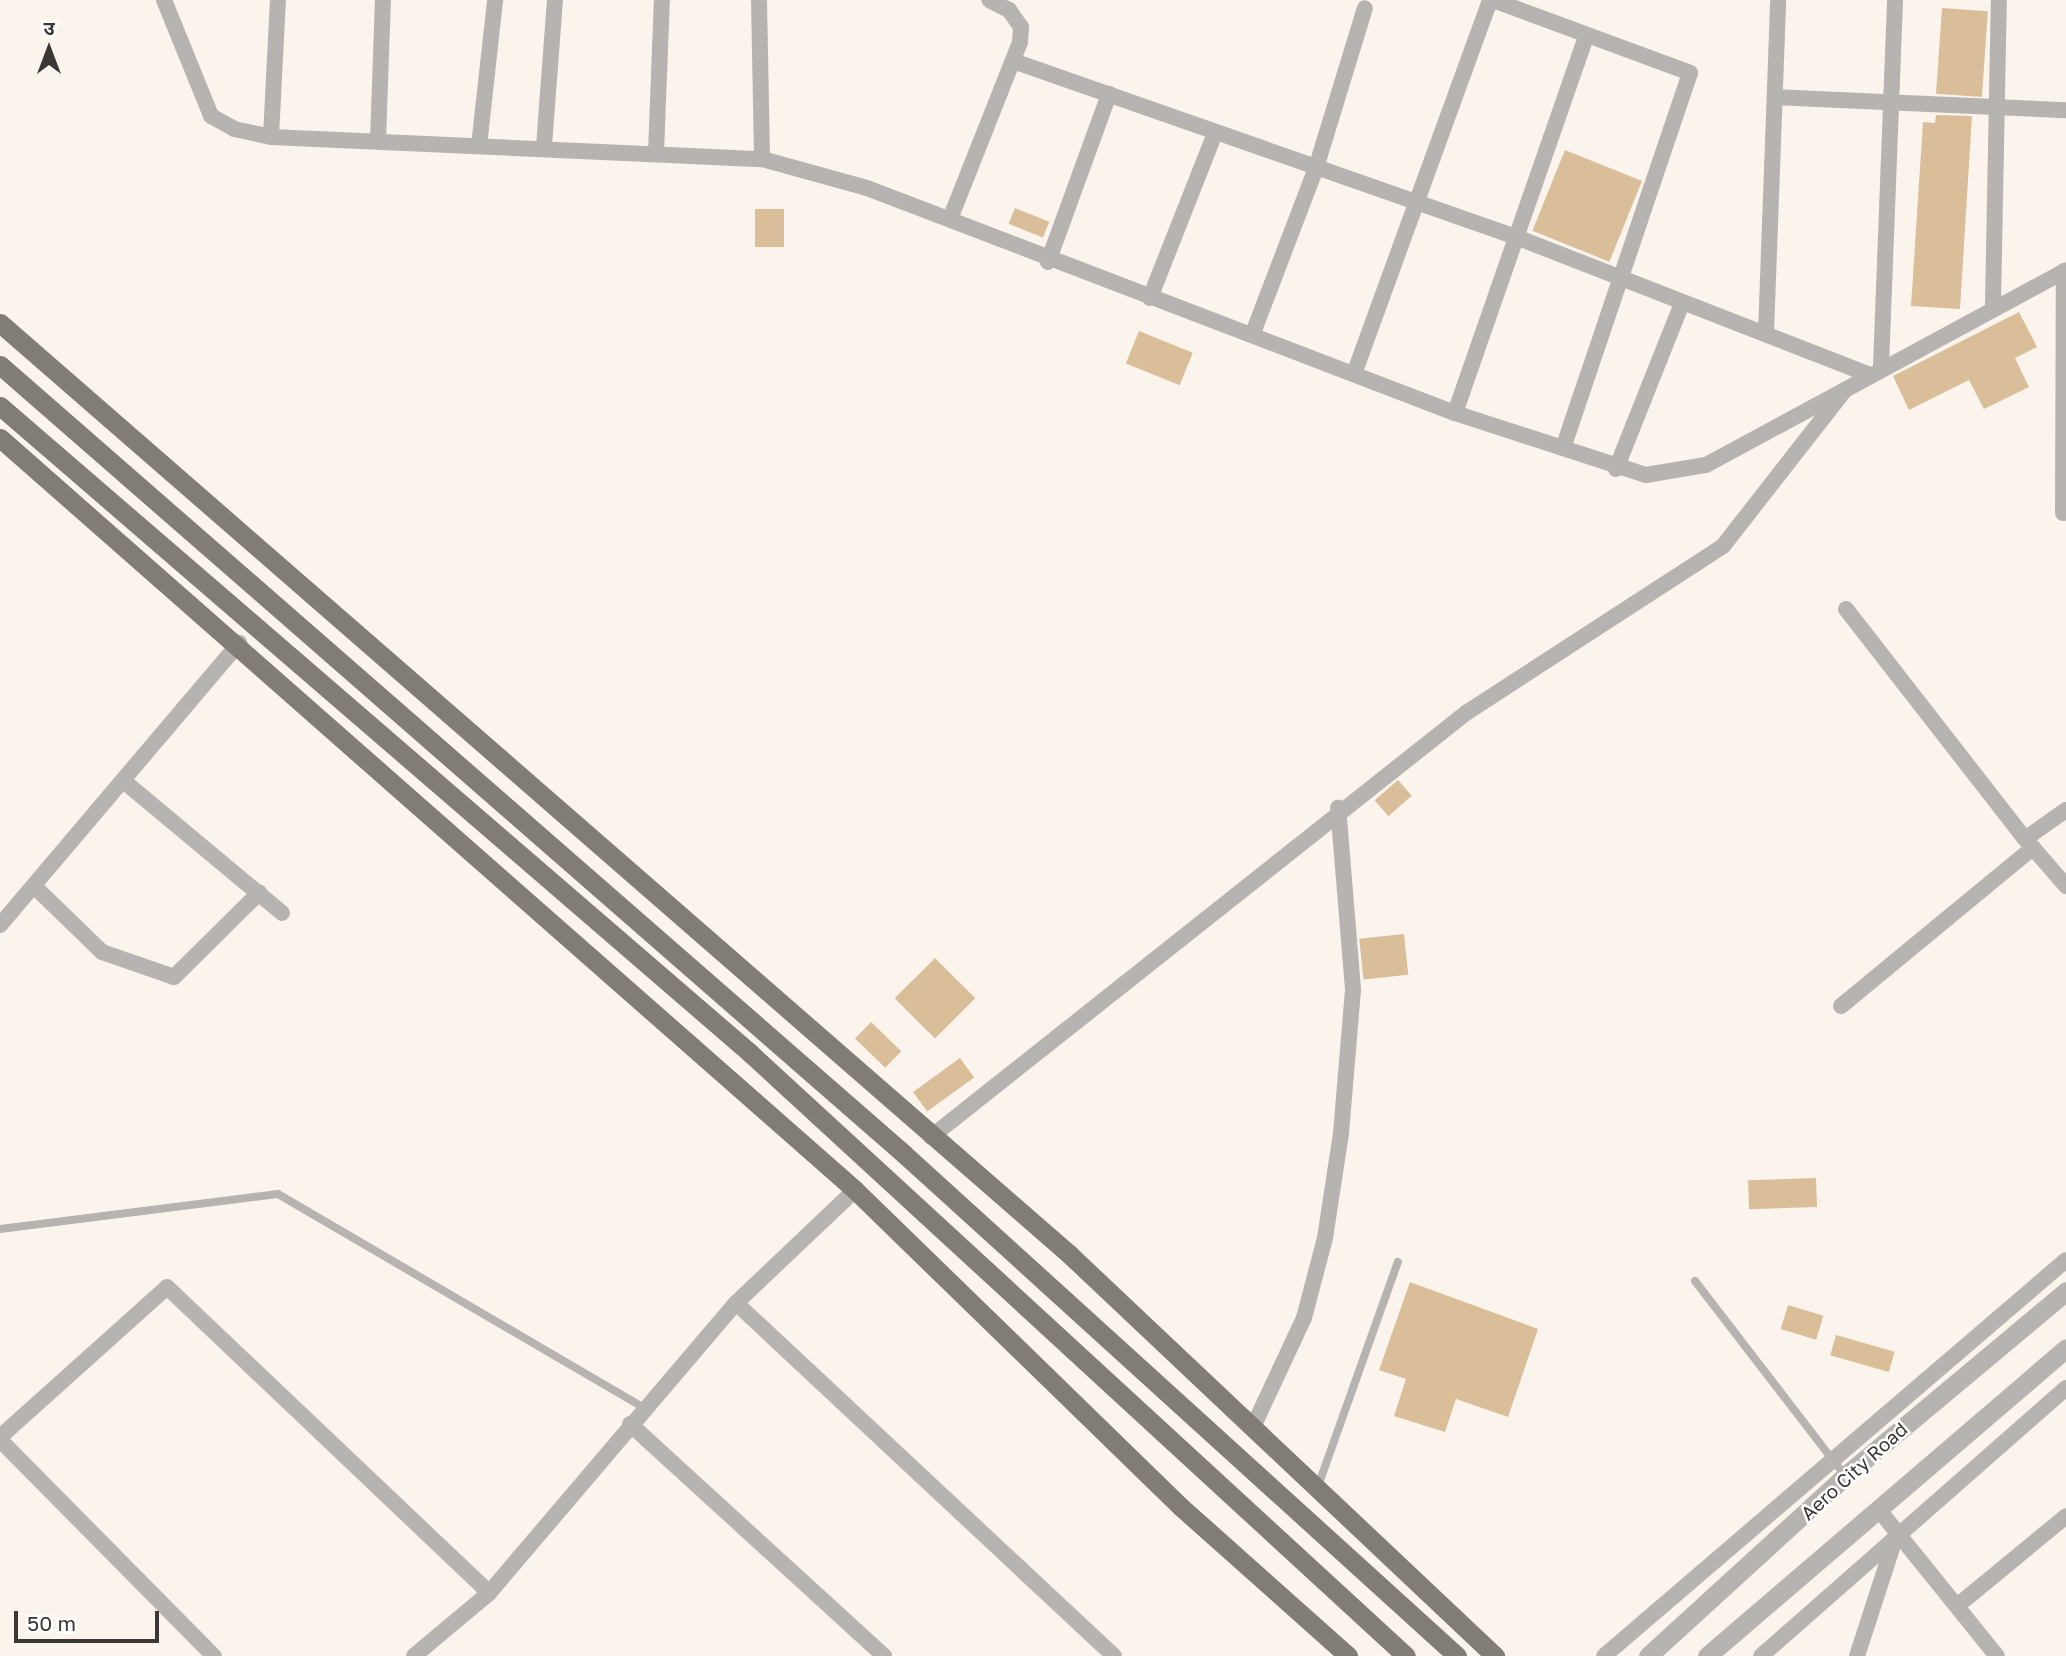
<!DOCTYPE html>
<html>
<head>
<meta charset="utf-8">
<style>
  body { margin:0 }
  #map { position:relative; width:2066px; height:1656px; overflow:hidden; background:#fbf4ec; font-family:"Golos Text","Noto Sans Devanagari",sans-serif }
  div>[style] { position:absolute }
  .building>* { inset:0; background:#dabe9a; transform-origin:0 0 }
  .service>* { height:8px; margin:-4px; padding:0 4px; transform-origin:4px; border-radius:4px; background:#b6b3b0 }
  .minor>* { height:16px; margin:-8px; padding:0 8px; transform-origin:8px; border-radius:8px; background:#b6b3b0 }
  .tertiary>* { height:19px; margin:-9.5px; padding:0 9.5px; transform-origin:9.5px; border-radius:9.5px; background:#b6b3b0 }
  .primary>* { height:19px; margin:-9.5px; padding:0 9.5px; transform-origin:9.5px; border-radius:9.5px; background:#817c76 }
  span { translate:-50% -50%; white-space:nowrap; text-align:center; line-height:1.15; -webkit-text-stroke:5px #fff; paint-order:stroke }
  .street-label { font-size:19px; color:#3a3734 }
  .north { position:absolute; left:14px; top:14px; width:70px; height:70px; -webkit-text-stroke:5px #fff; paint-order:stroke; rotate:0deg; font-size:19px; font-weight:700; line-height:28px; text-align:center; color:#3a3734 }
  .north::after { content:''; display:block; margin:auto; width:24px; height:32px; background:#3a3734; clip-path:polygon(50% 0,100% 100%,50% 72%,0 100%) }
  .scale { position:absolute; left:14px; top:1611px; width:145px; height:32px; box-sizing:border-box; border:4px solid #3a3734; border-top:0; padding-left:9px; font-size:21px; line-height:24px; white-space:nowrap; color:#3a3734; -webkit-text-stroke:5px #fff; paint-order:stroke }
</style>
</head>
<body>
<div id="map">
  <div class="building">
    <div style="left:1942px;top:8px;width:46px;height:86px;rotate:4deg"></div>
    <div style="clip-path:polygon(1936px 115px,1972px 116px,1960px 309px,1911px 306px,1923px 122px,1935px 123px)"></div>
    <div style="left:1565px;top:150px;width:83px;height:87px;rotate:22deg"></div>
    <div style="left:1015px;top:208px;width:37px;height:17px;rotate:22deg"></div>
    <div style="left:755px;top:209px;width:29px;height:38px"></div>
    <div style="clip-path:polygon(2019px 312px,2037px 347px,2015px 358px,2029px 387px,1984px 409px,1969px 380px,1909px 410px,1893px 376px)"></div>
    <div style="left:1139px;top:331px;width:58px;height:35px;rotate:22deg"></div>
    <div style="left:1398px;top:780px;width:21px;height:31px;rotate:49deg"></div>
    <div style="left:1404px;top:934px;width:41px;height:45px;rotate:84deg"></div>
    <div style="left:935px;top:958px;width:57px;height:57px;rotate:45deg"></div>
    <div style="left:871px;top:1022px;width:42px;height:23px;rotate:44deg"></div>
    <div style="left:960px;top:1058px;width:24px;height:58px;rotate:54deg"></div>
    <div style="left:1816px;top:1178px;width:29px;height:68px;rotate:88deg"></div>
    <div style="clip-path:polygon(1410px 1282px,1538px 1329px,1508px 1417px,1456px 1399px,1445px 1432px,1394px 1416px,1406px 1379px,1379px 1370px)"></div>
    <div style="left:1788px;top:1305px;width:37px;height:25px;rotate:17deg"></div>
    <div style="left:1836px;top:1335px;width:61px;height:21px;rotate:16deg"></div>
  </div>
  <div class="service">
    <div style="left:0;top:1229px;width:280px;rotate:-7.2deg"></div>
    <div style="left:278px;top:1194px;width:424px;rotate:30.3deg"></div>
    <div style="left:1695px;top:1281px;width:246px;rotate:52.4deg"></div>
    <div style="left:1317px;top:1489px;width:241px;rotate:-70.4deg"></div>
  </div>
  <div class="minor">
    <div style="left:164px;top:0;width:125px;rotate:67.9deg"></div>
    <div style="left:211px;top:116px;width:26px;rotate:29deg"></div>
    <div style="left:234px;top:129px;width:38px;rotate:12deg"></div>
    <div style="left:271px;top:137px;width:491px;rotate:2.6deg"></div>
    <div style="left:762px;top:159px;width:109px;rotate:15.4deg"></div>
    <div style="left:867px;top:188px;width:630px;rotate:20.94deg"></div>
    <div style="left:1455px;top:413px;width:201px;rotate:18deg"></div>
    <div style="left:1646px;top:475px;width:61px;rotate:-9.5deg"></div>
    <div style="left:1706px;top:465px;width:409px;rotate:-28.4deg"></div>
    <div style="left:759px;top:0;width:159px;rotate:88.9deg"></div>
    <div style="left:1493px;top:0;width:210px;rotate:20.3deg"></div>
    <div style="left:1690px;top:73px;width:396px;rotate:108.7deg"></div>
    <div style="left:1013px;top:61px;width:533px;rotate:19.28deg"></div>
    <div style="left:1516px;top:237px;width:378px;rotate:21.3deg"></div>
    <div style="left:1775px;top:97px;width:291px;rotate:2.6deg"></div>
    <div style="left:271px;top:137px;width:137px;rotate:-87.1deg"></div>
    <div style="left:378px;top:141px;width:141px;rotate:-88deg"></div>
    <div style="left:479px;top:146px;width:147px;rotate:-83.7deg"></div>
    <div style="left:544px;top:146px;width:146px;rotate:-85.7deg"></div>
    <div style="left:656px;top:153px;width:153px;rotate:-87.8deg"></div>
    <div style="left:950px;top:219px;width:190px;rotate:-68.4deg"></div>
    <div style="left:1020px;top:42px;width:15px;rotate:-86deg"></div>
    <div style="left:1021px;top:27px;width:21px;rotate:-125deg"></div>
    <div style="left:1009px;top:10px;width:22px;rotate:-153deg"></div>
    <div style="left:1048px;top:262px;width:179px;rotate:-70deg"></div>
    <div style="left:1150px;top:298px;width:177px;rotate:-68.5deg"></div>
    <div style="left:1993px;top:304px;width:304px;rotate:-88.9deg"></div>
    <div style="left:1253px;top:333px;width:177px;rotate:-69.1deg"></div>
    <div style="left:1316px;top:168px;width:167px;rotate:-73deg"></div>
    <div style="left:1766px;top:333px;width:333px;rotate:-87.9deg"></div>
    <div style="left:1881px;top:366px;width:366px;rotate:-87.8deg"></div>
    <div style="left:1354px;top:374px;width:398px;rotate:-70deg"></div>
    <div style="left:1455px;top:413px;width:400px;rotate:-70.8deg"></div>
    <div style="left:1616px;top:469px;width:179px;rotate:-68.3deg"></div>
    <div style="left:2063px;top:513px;width:242px;rotate:-89.8deg"></div>
    <div style="left:1846px;top:609px;width:291px;rotate:52.1deg"></div>
    <div style="left:2025px;top:839px;width:50px;rotate:-35.3deg"></div>
    <div style="left:126px;top:783px;width:203px;rotate:39.8deg"></div>
    <div style="left:2027px;top:841px;width:60px;rotate:49.1deg"></div>
    <div style="left:36px;top:888px;width:92px;rotate:44.1deg"></div>
    <div style="left:102px;top:952px;width:76px;rotate:19.1deg"></div>
    <div style="left:174px;top:977px;width:120px;rotate:-44.7deg"></div>
    <div style="left:0;top:925px;width:370px;rotate:-49.7deg"></div>
    <div style="left:1841px;top:1006px;width:249px;rotate:-39.5deg"></div>
    <div style="left:931px;top:1137px;width:683px;rotate:-38.4deg"></div>
    <div style="left:1466px;top:713px;width:306px;rotate:-33deg"></div>
    <div style="left:1723px;top:546px;width:198px;rotate:-52deg"></div>
    <div style="left:736px;top:1303px;width:517px;rotate:43.04deg"></div>
    <div style="left:630px;top:1424px;width:344px;rotate:42.4deg"></div>
    <div style="left:1254px;top:1425px;width:118px;rotate:-65deg"></div>
    <div style="left:1304px;top:1318px;width:83px;rotate:-75.3deg"></div>
    <div style="left:1325px;top:1238px;width:106px;rotate:-81.3deg"></div>
    <div style="left:1341px;top:1133px;width:144px;rotate:-85.2deg"></div>
    <div style="left:1353px;top:989px;width:182px;rotate:-94.7deg"></div>
    <div style="left:0;top:1437px;width:224px;rotate:-41.9deg"></div>
    <div style="left:167px;top:1287px;width:444px;rotate:43.5deg"></div>
    <div style="left:0;top:1440px;width:304px;rotate:45.3deg"></div>
    <div style="left:1879px;top:1510px;width:188px;rotate:51.1deg"></div>
    <div style="left:1957px;top:1606px;width:141px;rotate:-39.5deg"></div>
    <div style="left:414px;top:1656px;width:98px;rotate:-40deg"></div>
    <div style="left:489px;top:1593px;width:381px;rotate:-49.6deg"></div>
    <div style="left:736px;top:1303px;width:164px;rotate:-43.5deg"></div>
    <div style="left:1604px;top:1656px;width:608px;rotate:-40.6deg"></div>
    <div style="left:1761px;top:1656px;width:406px;rotate:-41.3deg"></div>
    <div style="left:1857px;top:1656px;width:129px;rotate:-72deg"></div>
  </div>
  <div class="tertiary">
    <div style="left:1648px;top:1656px;width:267px;rotate:-42.4deg"></div>
    <div style="left:1845px;top:1476px;width:288px;rotate:-39.9deg"></div>
    <div style="left:1707px;top:1656px;width:473px;rotate:-40.6deg"></div>
  </div>
  <div class="primary">
    <div style="left:0;top:323px;width:1418px;rotate:41.05deg"></div>
    <div style="left:1069px;top:1254px;width:586px;rotate:43.34deg"></div>
    <div style="left:0;top:365px;width:1200px;rotate:41.11deg"></div>
    <div style="left:904px;top:1154px;width:747px;rotate:42.23deg"></div>
    <div style="left:0;top:406px;width:991px;rotate:40.78deg"></div>
    <div style="left:750px;top:1053px;width:891px;rotate:42.59deg"></div>
    <div style="left:0;top:438px;width:1139px;rotate:41.33deg"></div>
    <div style="left:855px;top:1190px;width:455px;rotate:44.2deg"></div>
    <div style="left:1181px;top:1507px;width:224px;rotate:41.7deg"></div>
  </div>
  <div class="street-label">
    <span style="left:1854px;top:1471px;rotate:-42deg">Aero City Road</span>
  </div>
  <div class="north">उ</div>
  <div class="scale">50 m</div>
</div>
</body>
</html>
